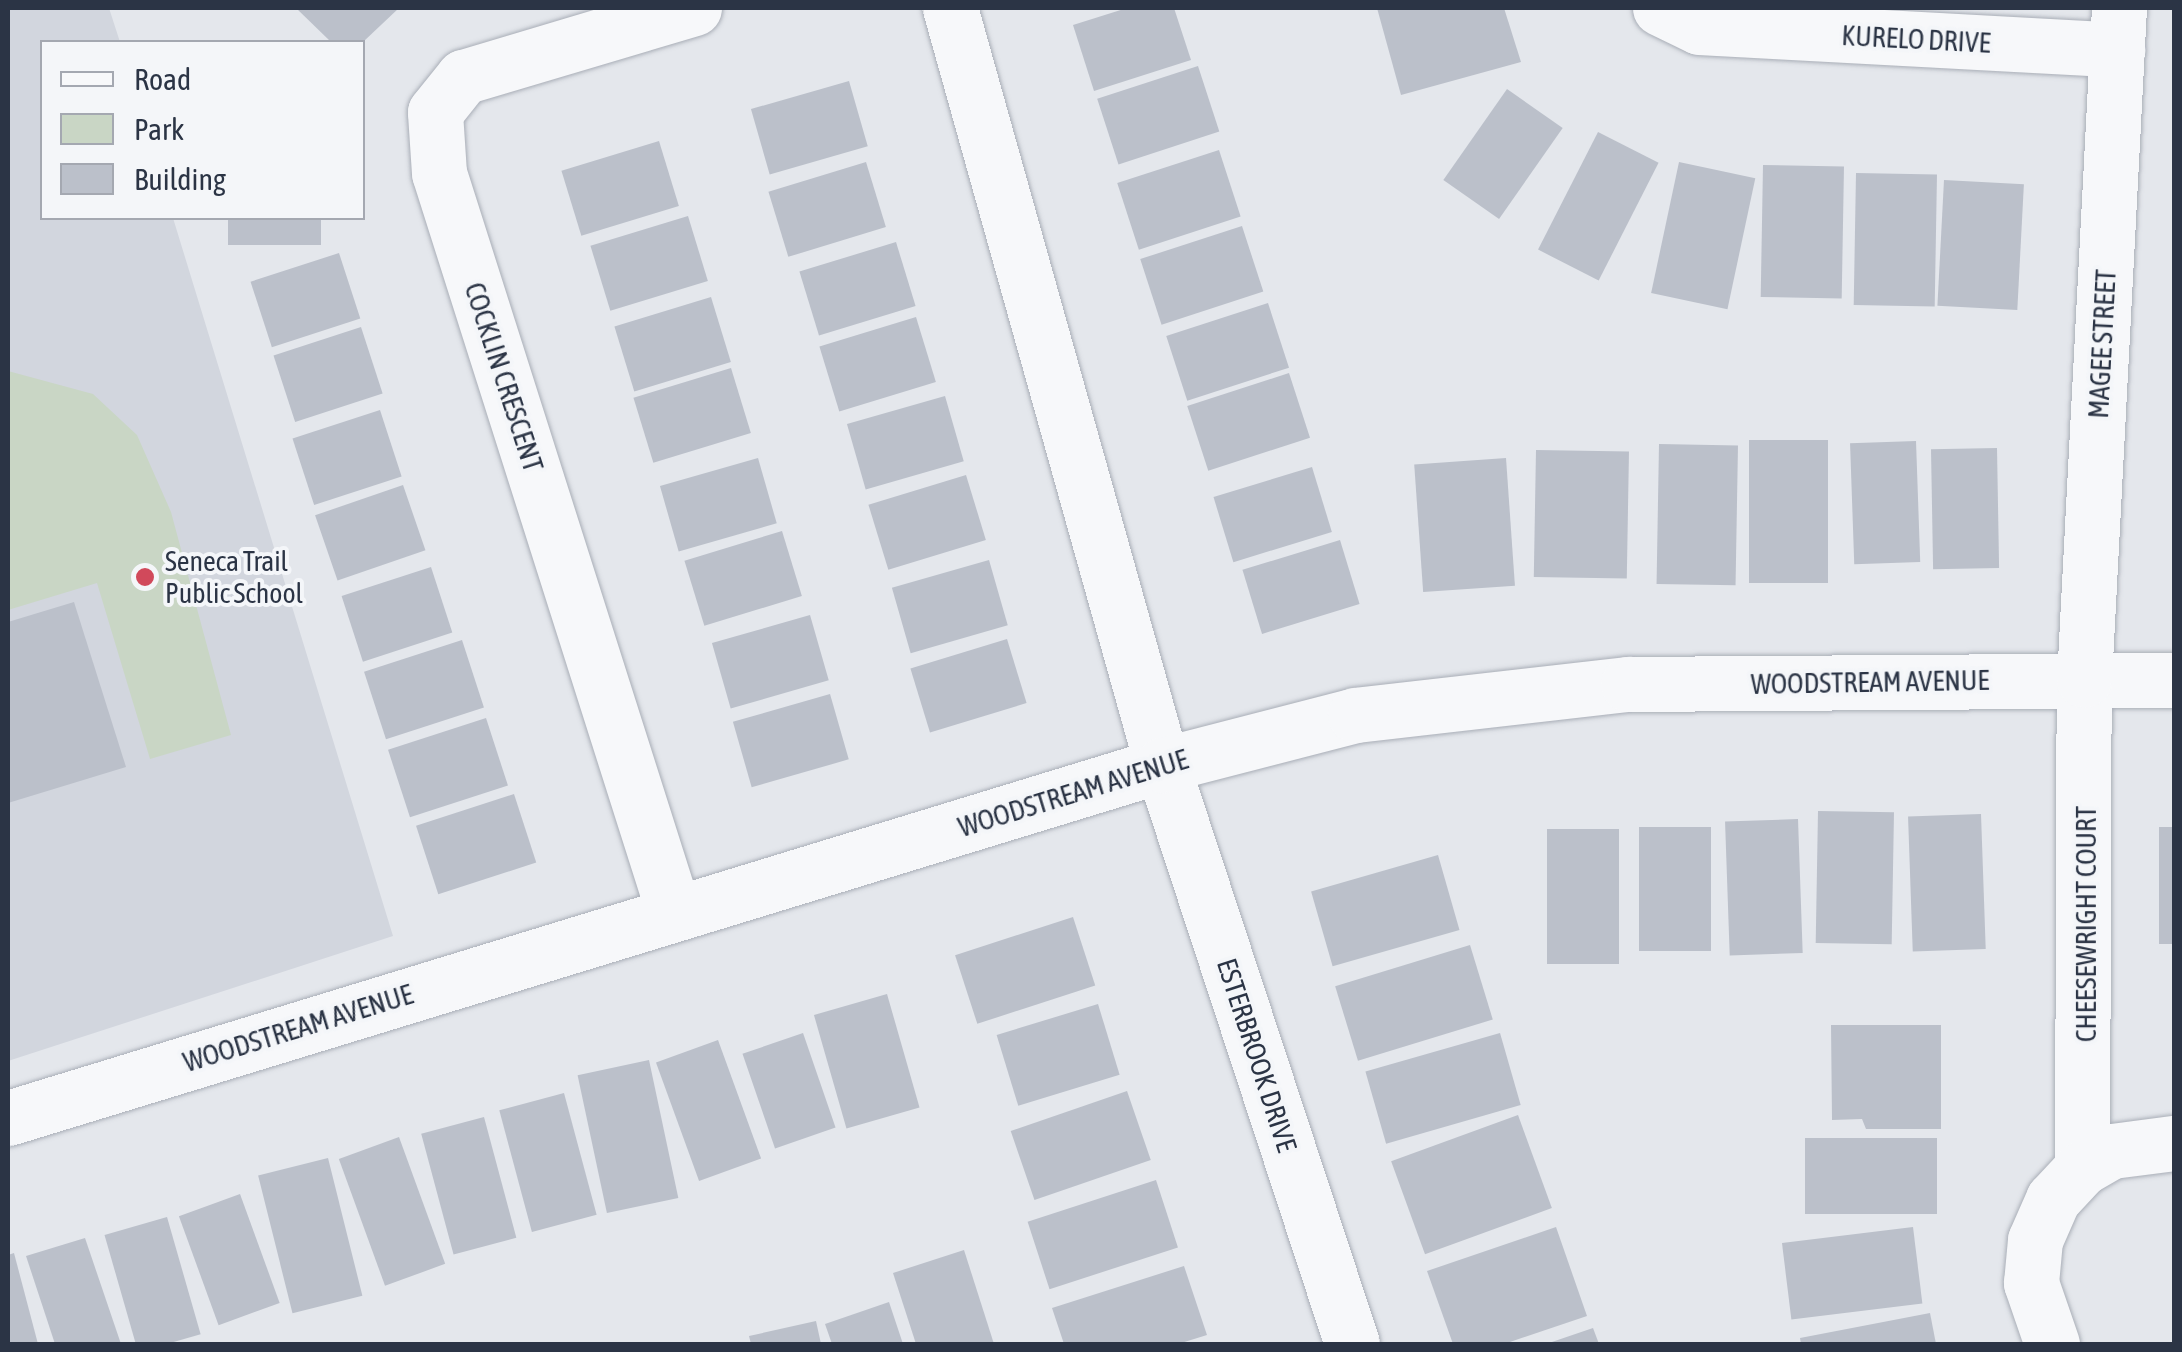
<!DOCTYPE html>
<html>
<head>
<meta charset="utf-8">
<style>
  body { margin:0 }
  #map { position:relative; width:2182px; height:1352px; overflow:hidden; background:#e4e7ec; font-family:"Asap Condensed",sans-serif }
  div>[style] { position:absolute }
  .built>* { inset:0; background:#d2d6de }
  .green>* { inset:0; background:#c9d6c5 }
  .building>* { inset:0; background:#bbc0ca; transform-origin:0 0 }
  .roads { filter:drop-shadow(0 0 2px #a9aeb7) drop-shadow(0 0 2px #a9aeb7) }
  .minor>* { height:55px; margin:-27.5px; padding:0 27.5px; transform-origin:27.5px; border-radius:27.5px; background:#f7f8fa }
  .dots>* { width:28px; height:28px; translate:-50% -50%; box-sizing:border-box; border:5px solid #f4f6f9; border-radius:50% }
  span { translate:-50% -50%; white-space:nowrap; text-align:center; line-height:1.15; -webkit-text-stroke:8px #f4f6f9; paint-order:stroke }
  .street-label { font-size:28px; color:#2b3445 }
  .poi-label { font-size:28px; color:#2b3445 }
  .left { translate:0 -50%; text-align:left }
  .frame { position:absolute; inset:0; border:10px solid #2b3445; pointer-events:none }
  .legend { position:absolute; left:40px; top:40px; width:325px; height:180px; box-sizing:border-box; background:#f4f6f9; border:2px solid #a4a8b1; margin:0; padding:12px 18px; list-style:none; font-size:30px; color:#2b3445 }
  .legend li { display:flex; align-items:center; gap:20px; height:50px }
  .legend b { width:50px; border:2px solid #a4a8b1 }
</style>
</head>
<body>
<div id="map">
  <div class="built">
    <div style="clip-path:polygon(8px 8px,109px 8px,120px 42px,42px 42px,42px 218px,173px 218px,393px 936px,8px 1061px)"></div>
  </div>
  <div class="green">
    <div style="clip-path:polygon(8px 371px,93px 394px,137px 435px,171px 512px,231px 735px,150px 759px,97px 583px,8px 610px)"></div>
  </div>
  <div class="building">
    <div style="clip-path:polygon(296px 8px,399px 8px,363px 42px,331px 42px)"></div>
    <div style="clip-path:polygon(1127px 8px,1174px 8px,1191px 60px,1094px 91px,1073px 25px)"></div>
    <div style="clip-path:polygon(1377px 8px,1504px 8px,1521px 62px,1401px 95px)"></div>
    <div style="left:1198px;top:66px;width:69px;height:106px;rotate:72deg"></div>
    <div style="left:849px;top:81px;width:68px;height:102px;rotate:74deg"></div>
    <div style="left:1507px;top:89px;width:68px;height:111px;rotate:35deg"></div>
    <div style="left:1598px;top:132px;width:68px;height:132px;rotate:27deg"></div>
    <div style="left:659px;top:141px;width:68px;height:102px;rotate:73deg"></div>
    <div style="left:1219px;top:150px;width:70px;height:107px;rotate:72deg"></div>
    <div style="left:866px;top:162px;width:68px;height:102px;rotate:73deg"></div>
    <div style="left:1679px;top:162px;width:78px;height:134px;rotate:12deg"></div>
    <div style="left:1763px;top:165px;width:81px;height:132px;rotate:1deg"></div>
    <div style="left:1856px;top:173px;width:81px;height:132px;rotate:1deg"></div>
    <div style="left:1944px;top:180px;width:80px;height:126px;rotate:3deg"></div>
    <div style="left:688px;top:216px;width:68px;height:102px;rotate:73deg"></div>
    <div style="left:228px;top:218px;width:93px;height:27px"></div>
    <div style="left:1242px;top:226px;width:69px;height:107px;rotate:72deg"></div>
    <div style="left:896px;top:242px;width:67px;height:101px;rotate:73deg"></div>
    <div style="left:339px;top:253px;width:69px;height:93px;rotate:72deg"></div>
    <div style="left:711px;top:297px;width:68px;height:101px;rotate:73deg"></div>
    <div style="left:1268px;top:303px;width:68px;height:107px;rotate:72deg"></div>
    <div style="left:916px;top:317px;width:68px;height:101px;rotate:73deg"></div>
    <div style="left:361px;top:327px;width:70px;height:92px;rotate:72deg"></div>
    <div style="left:731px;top:368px;width:68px;height:102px;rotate:73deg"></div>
    <div style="left:1289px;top:373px;width:68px;height:107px;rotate:72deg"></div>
    <div style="left:945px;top:396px;width:68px;height:102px;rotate:74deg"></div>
    <div style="left:380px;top:410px;width:70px;height:92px;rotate:72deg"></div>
    <div style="left:1749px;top:440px;width:79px;height:143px"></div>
    <div style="left:1916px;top:441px;width:121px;height:66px;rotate:88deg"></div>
    <div style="left:1659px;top:444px;width:79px;height:140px;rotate:1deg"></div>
    <div style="left:1997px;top:448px;width:120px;height:66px;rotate:89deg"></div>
    <div style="left:1536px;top:450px;width:93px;height:127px;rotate:1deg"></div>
    <div style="left:758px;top:458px;width:68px;height:102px;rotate:74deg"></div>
    <div style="left:1506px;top:458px;width:128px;height:92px;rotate:86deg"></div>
    <div style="left:1312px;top:467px;width:68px;height:103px;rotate:73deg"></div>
    <div style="left:966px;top:475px;width:68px;height:102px;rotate:73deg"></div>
    <div style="left:403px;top:485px;width:69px;height:93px;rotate:71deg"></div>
    <div style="left:782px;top:531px;width:68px;height:102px;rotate:73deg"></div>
    <div style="left:1340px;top:540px;width:67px;height:102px;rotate:73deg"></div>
    <div style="left:989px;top:560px;width:68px;height:101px;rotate:74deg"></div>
    <div style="left:431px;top:567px;width:69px;height:94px;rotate:72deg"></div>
    <div style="clip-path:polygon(74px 602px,126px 767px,8px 803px,8px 622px)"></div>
    <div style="left:810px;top:615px;width:68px;height:102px;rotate:74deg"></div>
    <div style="left:1007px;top:639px;width:67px;height:101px;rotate:73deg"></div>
    <div style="left:462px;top:640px;width:71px;height:103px;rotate:72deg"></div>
    <div style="left:830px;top:694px;width:68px;height:101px;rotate:74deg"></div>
    <div style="left:486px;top:718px;width:71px;height:103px;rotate:72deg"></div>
    <div style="left:514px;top:794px;width:72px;height:103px;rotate:72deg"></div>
    <div style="left:1818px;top:811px;width:76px;height:132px;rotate:1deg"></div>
    <div style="left:1981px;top:814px;width:135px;height:73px;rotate:88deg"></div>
    <div style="left:1798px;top:819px;width:134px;height:73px;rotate:88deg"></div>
    <div style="left:1711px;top:827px;width:124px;height:72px;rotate:90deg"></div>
    <div style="left:2159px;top:827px;width:15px;height:117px"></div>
    <div style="left:1547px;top:829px;width:72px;height:135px"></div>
    <div style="left:1438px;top:855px;width:78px;height:132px;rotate:74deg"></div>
    <div style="left:1073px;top:917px;width:72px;height:124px;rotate:72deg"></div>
    <div style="left:1470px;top:945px;width:78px;height:141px;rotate:73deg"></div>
    <div style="left:887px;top:994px;width:118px;height:76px;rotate:74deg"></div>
    <div style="left:1098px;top:1004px;width:74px;height:106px;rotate:73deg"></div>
    <div style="clip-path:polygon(1831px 1025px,1941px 1025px,1941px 1129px,1866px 1129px,1862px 1119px,1832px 1120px)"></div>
    <div style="left:803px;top:1033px;width:100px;height:64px;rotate:71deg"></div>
    <div style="left:1500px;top:1033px;width:75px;height:140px;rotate:74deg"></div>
    <div style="left:718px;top:1040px;width:126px;height:66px;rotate:70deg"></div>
    <div style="left:649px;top:1060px;width:141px;height:73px;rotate:78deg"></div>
    <div style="left:1127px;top:1091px;width:73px;height:123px;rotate:71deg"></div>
    <div style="left:564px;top:1093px;width:126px;height:67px;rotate:75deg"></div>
    <div style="left:1518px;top:1115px;width:99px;height:135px;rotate:70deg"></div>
    <div style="left:484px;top:1117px;width:125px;height:65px;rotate:75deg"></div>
    <div style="left:399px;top:1137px;width:135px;height:64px;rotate:70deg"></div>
    <div style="left:1805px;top:1138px;width:132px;height:76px"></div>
    <div style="left:328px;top:1158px;width:142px;height:72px;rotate:76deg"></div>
    <div style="left:1156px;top:1180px;width:71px;height:135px;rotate:72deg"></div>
    <div style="left:240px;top:1194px;width:116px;height:65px;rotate:70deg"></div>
    <div style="left:167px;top:1217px;width:122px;height:65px;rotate:74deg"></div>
    <div style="clip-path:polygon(1556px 1227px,1587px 1316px,1504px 1344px,1453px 1344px,1427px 1271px)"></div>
    <div style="left:1913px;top:1227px;width:77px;height:132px;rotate:83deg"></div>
    <div style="clip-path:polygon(85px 1238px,121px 1344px,55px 1344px,26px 1256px)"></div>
    <div style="clip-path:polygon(964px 1250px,994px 1344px,916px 1344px,893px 1273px)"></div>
    <div style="clip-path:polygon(14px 1253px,38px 1344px,8px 1344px,8px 1255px)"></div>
    <div style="clip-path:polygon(1184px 1266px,1207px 1335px,1178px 1344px,1064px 1344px,1052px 1308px)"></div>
    <div style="clip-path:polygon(889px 1302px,903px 1344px,832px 1344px,825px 1324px)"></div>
    <div style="clip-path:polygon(1930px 1313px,1936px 1344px,1801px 1344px,1800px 1338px)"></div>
    <div style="clip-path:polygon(816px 1321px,821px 1344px,751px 1344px,749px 1336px)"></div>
    <div style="clip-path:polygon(1593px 1328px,1599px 1344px,1546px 1344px)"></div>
  </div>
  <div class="roads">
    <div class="minor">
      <div style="left:950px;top:8px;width:786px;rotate:74.35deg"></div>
      <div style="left:1162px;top:765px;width:609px;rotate:71.83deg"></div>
      <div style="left:1660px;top:8px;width:43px;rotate:26deg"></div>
      <div style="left:1699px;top:27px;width:419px;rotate:3.1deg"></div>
      <div style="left:674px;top:913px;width:776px;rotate:-107.62deg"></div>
      <div style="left:439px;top:173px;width:61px;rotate:-93.8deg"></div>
      <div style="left:435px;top:112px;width:45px;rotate:-51.3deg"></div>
      <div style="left:463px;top:77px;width:241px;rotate:-16.6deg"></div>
      <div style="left:8px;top:1118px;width:1207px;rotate:-17.01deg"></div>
      <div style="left:1162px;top:765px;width:199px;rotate:-14.5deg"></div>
      <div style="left:1355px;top:715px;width:275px;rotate:-6.5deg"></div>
      <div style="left:1628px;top:684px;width:546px;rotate:-0.42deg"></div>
      <div style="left:2082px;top:1168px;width:488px;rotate:-89.8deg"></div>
      <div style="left:2084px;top:680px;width:673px;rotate:-87.02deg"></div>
      <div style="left:2052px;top:1344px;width:65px;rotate:-109deg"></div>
      <div style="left:2031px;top:1283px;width:43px;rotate:-84.7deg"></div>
      <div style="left:2035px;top:1240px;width:45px;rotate:-66.3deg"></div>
      <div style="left:2053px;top:1199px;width:42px;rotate:-46.9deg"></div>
      <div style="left:2082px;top:1168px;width:34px;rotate:-30deg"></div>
      <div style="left:2112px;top:1151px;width:63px;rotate:-7.4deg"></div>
    </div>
  </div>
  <div class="dots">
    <div style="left:145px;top:577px;background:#d1495b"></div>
  </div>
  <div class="street-label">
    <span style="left:1916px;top:39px;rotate:3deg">KURELO DRIVE</span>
    <span style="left:2102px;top:344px;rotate:-87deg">MAGEE STREET</span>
    <span style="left:504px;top:377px;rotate:72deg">COCKLIN CRESCENT</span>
    <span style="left:1870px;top:682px;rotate:-1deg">WOODSTREAM AVENUE</span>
    <span style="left:1073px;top:793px;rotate:-17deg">WOODSTREAM AVENUE</span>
    <span style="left:2086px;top:924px;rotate:-90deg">CHEESEWRIGHT COURT</span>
    <span style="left:298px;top:1028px;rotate:-17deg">WOODSTREAM AVENUE</span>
    <span style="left:1257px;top:1055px;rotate:72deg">ESTERBROOK DRIVE</span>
  </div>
  <div class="poi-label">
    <span class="left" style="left:165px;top:577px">Seneca Trail<br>Public School</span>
  </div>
  <div class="frame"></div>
  <ul class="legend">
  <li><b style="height:12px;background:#f7f8fa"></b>Road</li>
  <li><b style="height:28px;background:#c9d6c5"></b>Park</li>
  <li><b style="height:28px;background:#bbc0ca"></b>Building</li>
  </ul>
</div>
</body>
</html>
